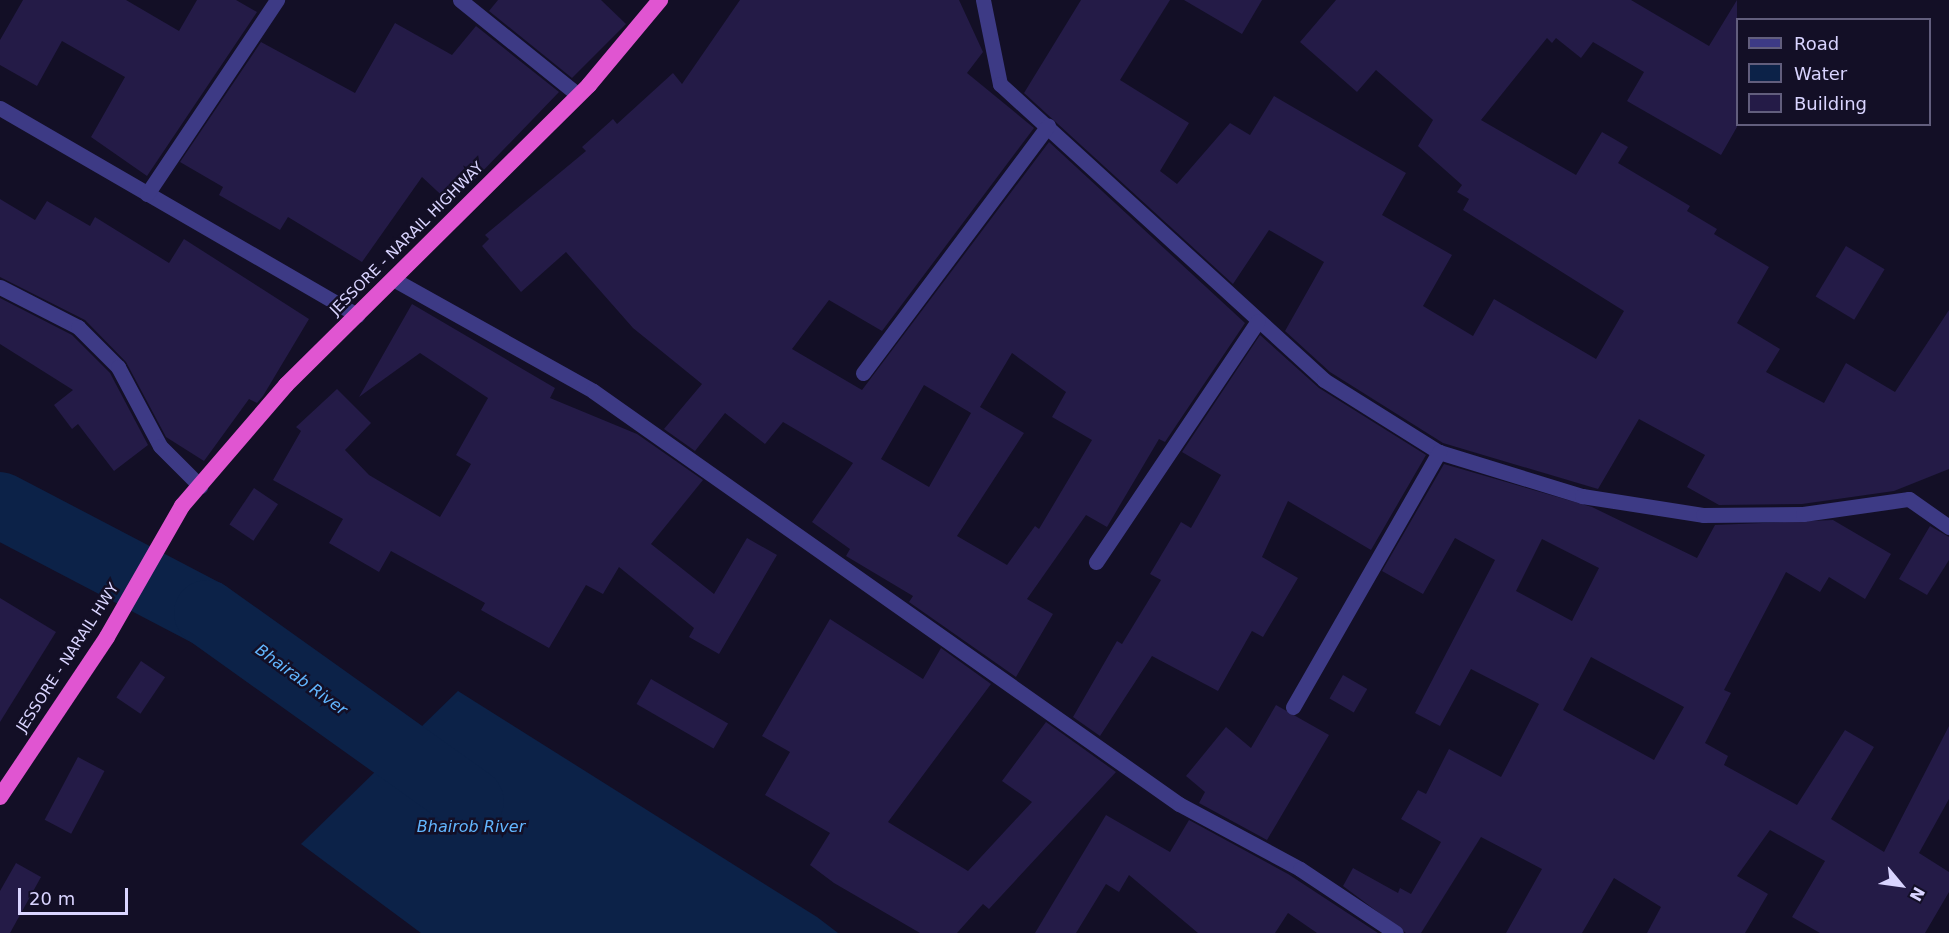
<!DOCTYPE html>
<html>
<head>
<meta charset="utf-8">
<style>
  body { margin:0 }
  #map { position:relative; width:1949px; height:933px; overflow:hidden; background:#130f26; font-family:"DejaVu Sans",sans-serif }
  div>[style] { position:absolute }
  .water>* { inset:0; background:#0c2248 }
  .river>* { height:66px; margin:-33px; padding:0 33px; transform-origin:33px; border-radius:33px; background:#0c2248 }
  .building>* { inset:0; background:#241b47; transform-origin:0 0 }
  .minor>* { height:15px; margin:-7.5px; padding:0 7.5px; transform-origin:7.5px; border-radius:7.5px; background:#3d3a85 }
  .trunk>* { height:16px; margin:-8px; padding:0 8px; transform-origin:8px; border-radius:8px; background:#e055d1 }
  span { translate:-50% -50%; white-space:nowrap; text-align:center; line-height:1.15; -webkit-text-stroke:5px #130f26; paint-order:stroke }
  .street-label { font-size:15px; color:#d9d4ff }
  .water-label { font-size:16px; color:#62b6ff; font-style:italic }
  .legend { position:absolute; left:1736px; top:18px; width:195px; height:108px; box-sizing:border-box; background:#130f26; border:2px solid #625e7d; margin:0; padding:8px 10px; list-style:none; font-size:18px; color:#d9d4ff }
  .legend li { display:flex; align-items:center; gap:12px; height:30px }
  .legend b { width:30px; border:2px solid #625e7d }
  .north { position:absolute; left:1871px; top:855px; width:60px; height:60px; -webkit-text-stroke:4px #130f26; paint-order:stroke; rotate:119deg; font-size:16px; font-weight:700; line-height:24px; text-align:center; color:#d9d4ff }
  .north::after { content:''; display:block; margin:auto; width:21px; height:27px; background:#d9d4ff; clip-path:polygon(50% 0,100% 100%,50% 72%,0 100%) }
  .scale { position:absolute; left:18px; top:888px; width:110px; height:27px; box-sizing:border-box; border:3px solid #d9d4ff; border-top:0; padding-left:8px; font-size:18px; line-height:21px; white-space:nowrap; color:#d9d4ff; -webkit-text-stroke:4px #130f26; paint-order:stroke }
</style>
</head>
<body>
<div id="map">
  <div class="water">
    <div style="clip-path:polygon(458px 691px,817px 917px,838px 933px,421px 933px,301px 844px)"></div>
  </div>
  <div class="river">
    <div style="left:0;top:505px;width:233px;rotate:27.6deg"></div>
    <div style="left:207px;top:613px;width:324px;rotate:35.5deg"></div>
  </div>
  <div class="building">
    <div style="clip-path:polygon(23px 0,126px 0,179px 31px,197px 0,236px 0,257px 12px,147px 176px,91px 137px,125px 77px,62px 41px,37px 86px,0 65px,0 40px)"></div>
    <div style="clip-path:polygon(498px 0,601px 0,626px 24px,572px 78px,489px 11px)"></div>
    <div style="clip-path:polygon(evenodd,740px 0,959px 0,983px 52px,967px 73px,1034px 128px,882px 331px,829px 300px,792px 349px,862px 390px,1049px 142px,1245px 323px,1165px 442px,1159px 439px,1107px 527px,1086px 515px,1027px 599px,1053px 614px,1016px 677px,909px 602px,913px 596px,846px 556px,850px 549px,812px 522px,853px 463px,783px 422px,765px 444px,725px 413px,695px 451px,664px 429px,702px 384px,633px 328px,566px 252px,521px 292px,482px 246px,489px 239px,485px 235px,586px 151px,582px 147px,613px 119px,617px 124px,673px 73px,682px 84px,740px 0,1012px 353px,1066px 392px,1052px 417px,1092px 440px,1039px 529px,1035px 526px,1007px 565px,957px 536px,1024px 433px,980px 407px,1012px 353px,740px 0,924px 385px,971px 413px,929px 487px,881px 459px,924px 385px)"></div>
    <div style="clip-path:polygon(1081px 0,1170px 0,1120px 80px,1189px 123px,1160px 171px,1177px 184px,1230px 123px,1250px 135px,1274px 96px,1406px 173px,1382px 215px,1452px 255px,1423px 306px,1473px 336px,1494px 299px,1596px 359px,1624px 311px,1463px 210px,1469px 199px,1457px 192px,1462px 185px,1418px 146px,1433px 120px,1376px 70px,1357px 92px,1300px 42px,1336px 0,1631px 0,1709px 46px,1737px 0,1737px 127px,1721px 155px,1627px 101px,1644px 72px,1593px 42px,1581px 58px,1556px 38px,1552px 43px,1547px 38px,1481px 120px,1576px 175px,1602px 132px,1628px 147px,1618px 163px,1690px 206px,1687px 211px,1717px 229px,1714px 234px,1769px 267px,1737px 323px,1780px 349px,1766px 372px,1824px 403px,1846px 363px,1895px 392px,1949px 310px,1949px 469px,1894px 491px,1802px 504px,1719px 505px,1687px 487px,1705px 455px,1639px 419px,1598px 489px,1443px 443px,1330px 372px,1285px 331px,1324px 262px,1269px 230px,1233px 284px,1024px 93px)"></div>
    <div style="clip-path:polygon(1184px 0,1262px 0,1242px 34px)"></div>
    <div style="clip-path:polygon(395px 23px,452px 55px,476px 26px,559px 92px,451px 204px,422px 177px,362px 262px,288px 217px,280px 230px,219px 195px,223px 187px,180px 162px,261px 42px,355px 93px)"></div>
    <div style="clip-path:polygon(0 199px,35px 220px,47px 201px,90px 226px,95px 217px,169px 263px,184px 239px,309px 319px,263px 396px,257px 403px,249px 399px,204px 461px,166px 437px,126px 362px,85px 320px,0 277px)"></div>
    <div style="left:1846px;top:246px;width:45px;height:59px;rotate:31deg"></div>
    <div style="clip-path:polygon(0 298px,72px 335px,110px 373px,148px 445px,114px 471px,78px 424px,72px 429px,54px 405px,73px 390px,0 344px)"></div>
    <div style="clip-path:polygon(412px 304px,555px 388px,550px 398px,637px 434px,703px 480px,651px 544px,714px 594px,747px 538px,777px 555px,719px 654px,689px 637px,694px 628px,619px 567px,603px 594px,586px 585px,549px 648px,481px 610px,485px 603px,391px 551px,379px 572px,329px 543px,343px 519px,273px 480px,301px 431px,296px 427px,337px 389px,371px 423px,345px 450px,369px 475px,440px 517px,471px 464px,456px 455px,488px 398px,420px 353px,359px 397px)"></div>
    <div style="clip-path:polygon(1260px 335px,1319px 388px,1426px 455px,1371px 550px,1288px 501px,1262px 557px,1298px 578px,1263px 637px,1252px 631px,1218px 691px,1152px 656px,1100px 736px,1073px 717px,1117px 641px,1122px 644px,1161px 580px,1150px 574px,1181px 522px,1191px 528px,1221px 475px,1182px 452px)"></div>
    <div style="clip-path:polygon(evenodd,1444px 464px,1592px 507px,1697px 558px,1715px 525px,1833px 520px,1891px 554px,1865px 599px,1829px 577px,1820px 592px,1786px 572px,1724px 690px,1731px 693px,1705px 743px,1728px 756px,1724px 765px,1797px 805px,1845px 730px,1874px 747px,1831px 819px,1884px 852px,1949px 726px,1949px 799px,1919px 853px,1949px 872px,1949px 892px,1925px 933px,1820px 933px,1792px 917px,1825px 861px,1770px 830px,1737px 876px,1768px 894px,1745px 933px,1647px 933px,1661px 907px,1614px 878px,1582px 933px,1506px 933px,1542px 869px,1481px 837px,1421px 933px,1406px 933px,1343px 886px,1353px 868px,1398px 893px,1400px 888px,1411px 894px,1441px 842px,1401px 819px,1418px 790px,1426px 794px,1449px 749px,1501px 777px,1539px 704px,1471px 669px,1440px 726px,1415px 713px,1495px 560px,1455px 538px,1423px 594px,1382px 571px,1444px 464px,1542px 539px,1599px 568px,1572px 621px,1516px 591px,1542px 539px,1444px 464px,1591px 657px,1684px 707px,1654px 760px,1563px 710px,1591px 657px)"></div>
    <div style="left:254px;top:488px;width:29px;height:44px;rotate:34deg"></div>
    <div style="clip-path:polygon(1930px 526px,1949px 537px,1949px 560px,1927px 595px,1899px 579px)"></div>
    <div style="clip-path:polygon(0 598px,56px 632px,0 722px)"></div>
    <div style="clip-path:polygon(830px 619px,923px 679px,941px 648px,991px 684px,888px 822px,968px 871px,1032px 802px,1002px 781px,1046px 722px,1116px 772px,989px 909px,983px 904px,957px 933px,920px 933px,834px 883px,810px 865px,830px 833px,765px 795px,790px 752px,762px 736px)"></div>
    <div style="left:141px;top:661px;width:29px;height:44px;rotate:34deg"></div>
    <div style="left:1343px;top:675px;width:28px;height:27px;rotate:30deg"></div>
    <div style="left:651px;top:679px;width:89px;height:29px;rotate:30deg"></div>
    <div style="clip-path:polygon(1276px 705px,1329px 735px,1267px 840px,1199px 803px,1205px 792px,1186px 776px,1226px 727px,1251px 748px)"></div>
    <div style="left:78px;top:757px;width:30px;height:71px;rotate:28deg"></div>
    <div style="clip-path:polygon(1106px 815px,1170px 852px,1189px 820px,1288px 874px,1378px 933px,1317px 933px,1288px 913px,1275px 933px,1198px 933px,1129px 875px,1119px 892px,1106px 884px,1076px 933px,1035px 933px)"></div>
    <div style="clip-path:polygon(16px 863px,41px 877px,10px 933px,0 933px,0 891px)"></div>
  </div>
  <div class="minor">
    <div style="left:460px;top:0;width:151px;rotate:38.8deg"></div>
    <div style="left:983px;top:0;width:86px;rotate:78.6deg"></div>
    <div style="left:1000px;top:84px;width:439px;rotate:42.4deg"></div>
    <div style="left:1324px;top:380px;width:136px;rotate:32.1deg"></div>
    <div style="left:1439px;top:452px;width:150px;rotate:17.1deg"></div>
    <div style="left:1582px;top:496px;width:122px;rotate:8.9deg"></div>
    <div style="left:1703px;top:515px;width:100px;rotate:-0.6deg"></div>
    <div style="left:1803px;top:514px;width:107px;rotate:-8.1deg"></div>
    <div style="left:1909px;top:499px;width:49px;rotate:35deg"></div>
    <div style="left:0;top:108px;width:413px;rotate:30.1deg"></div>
    <div style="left:147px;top:194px;width:234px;rotate:-56.2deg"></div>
    <div style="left:393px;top:279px;width:229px;rotate:29.2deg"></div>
    <div style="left:593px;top:391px;width:717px;rotate:35.18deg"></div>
    <div style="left:1179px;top:804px;width:137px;rotate:28.2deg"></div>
    <div style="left:1300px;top:869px;width:115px;rotate:33.7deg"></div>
    <div style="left:0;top:287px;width:88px;rotate:27.1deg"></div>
    <div style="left:78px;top:327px;width:57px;rotate:45deg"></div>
    <div style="left:118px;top:367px;width:89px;rotate:62deg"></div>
    <div style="left:160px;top:446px;width:57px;rotate:45deg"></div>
    <div style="left:863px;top:373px;width:309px;rotate:-53.2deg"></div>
    <div style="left:1096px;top:562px;width:290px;rotate:-56.1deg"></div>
    <div style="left:1293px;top:707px;width:294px;rotate:-60.2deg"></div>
  </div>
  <div class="trunk">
    <div style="left:0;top:797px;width:192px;rotate:-56.2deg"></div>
    <div style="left:107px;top:637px;width:151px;rotate:-60.2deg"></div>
    <div style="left:182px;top:506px;width:160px;rotate:-49.3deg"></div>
    <div style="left:286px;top:385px;width:426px;rotate:-44.7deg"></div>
    <div style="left:589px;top:85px;width:111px;rotate:-50.1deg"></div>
  </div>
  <div class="street-label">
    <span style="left:407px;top:239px;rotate:-45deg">JESSORE - NARAIL HIGHWAY</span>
    <span style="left:68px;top:658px;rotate:-57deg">JESSORE - NARAIL HWY</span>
  </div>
  <div class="water-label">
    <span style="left:301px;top:680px;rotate:36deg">Bhairab River</span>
    <span style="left:471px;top:827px">Bhairob River</span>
  </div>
  <ul class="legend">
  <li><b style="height:8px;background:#3d3a85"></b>Road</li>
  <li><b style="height:16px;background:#0c2248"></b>Water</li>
  <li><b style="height:16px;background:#241b47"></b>Building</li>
  </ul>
  <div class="north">N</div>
  <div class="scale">20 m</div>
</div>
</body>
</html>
